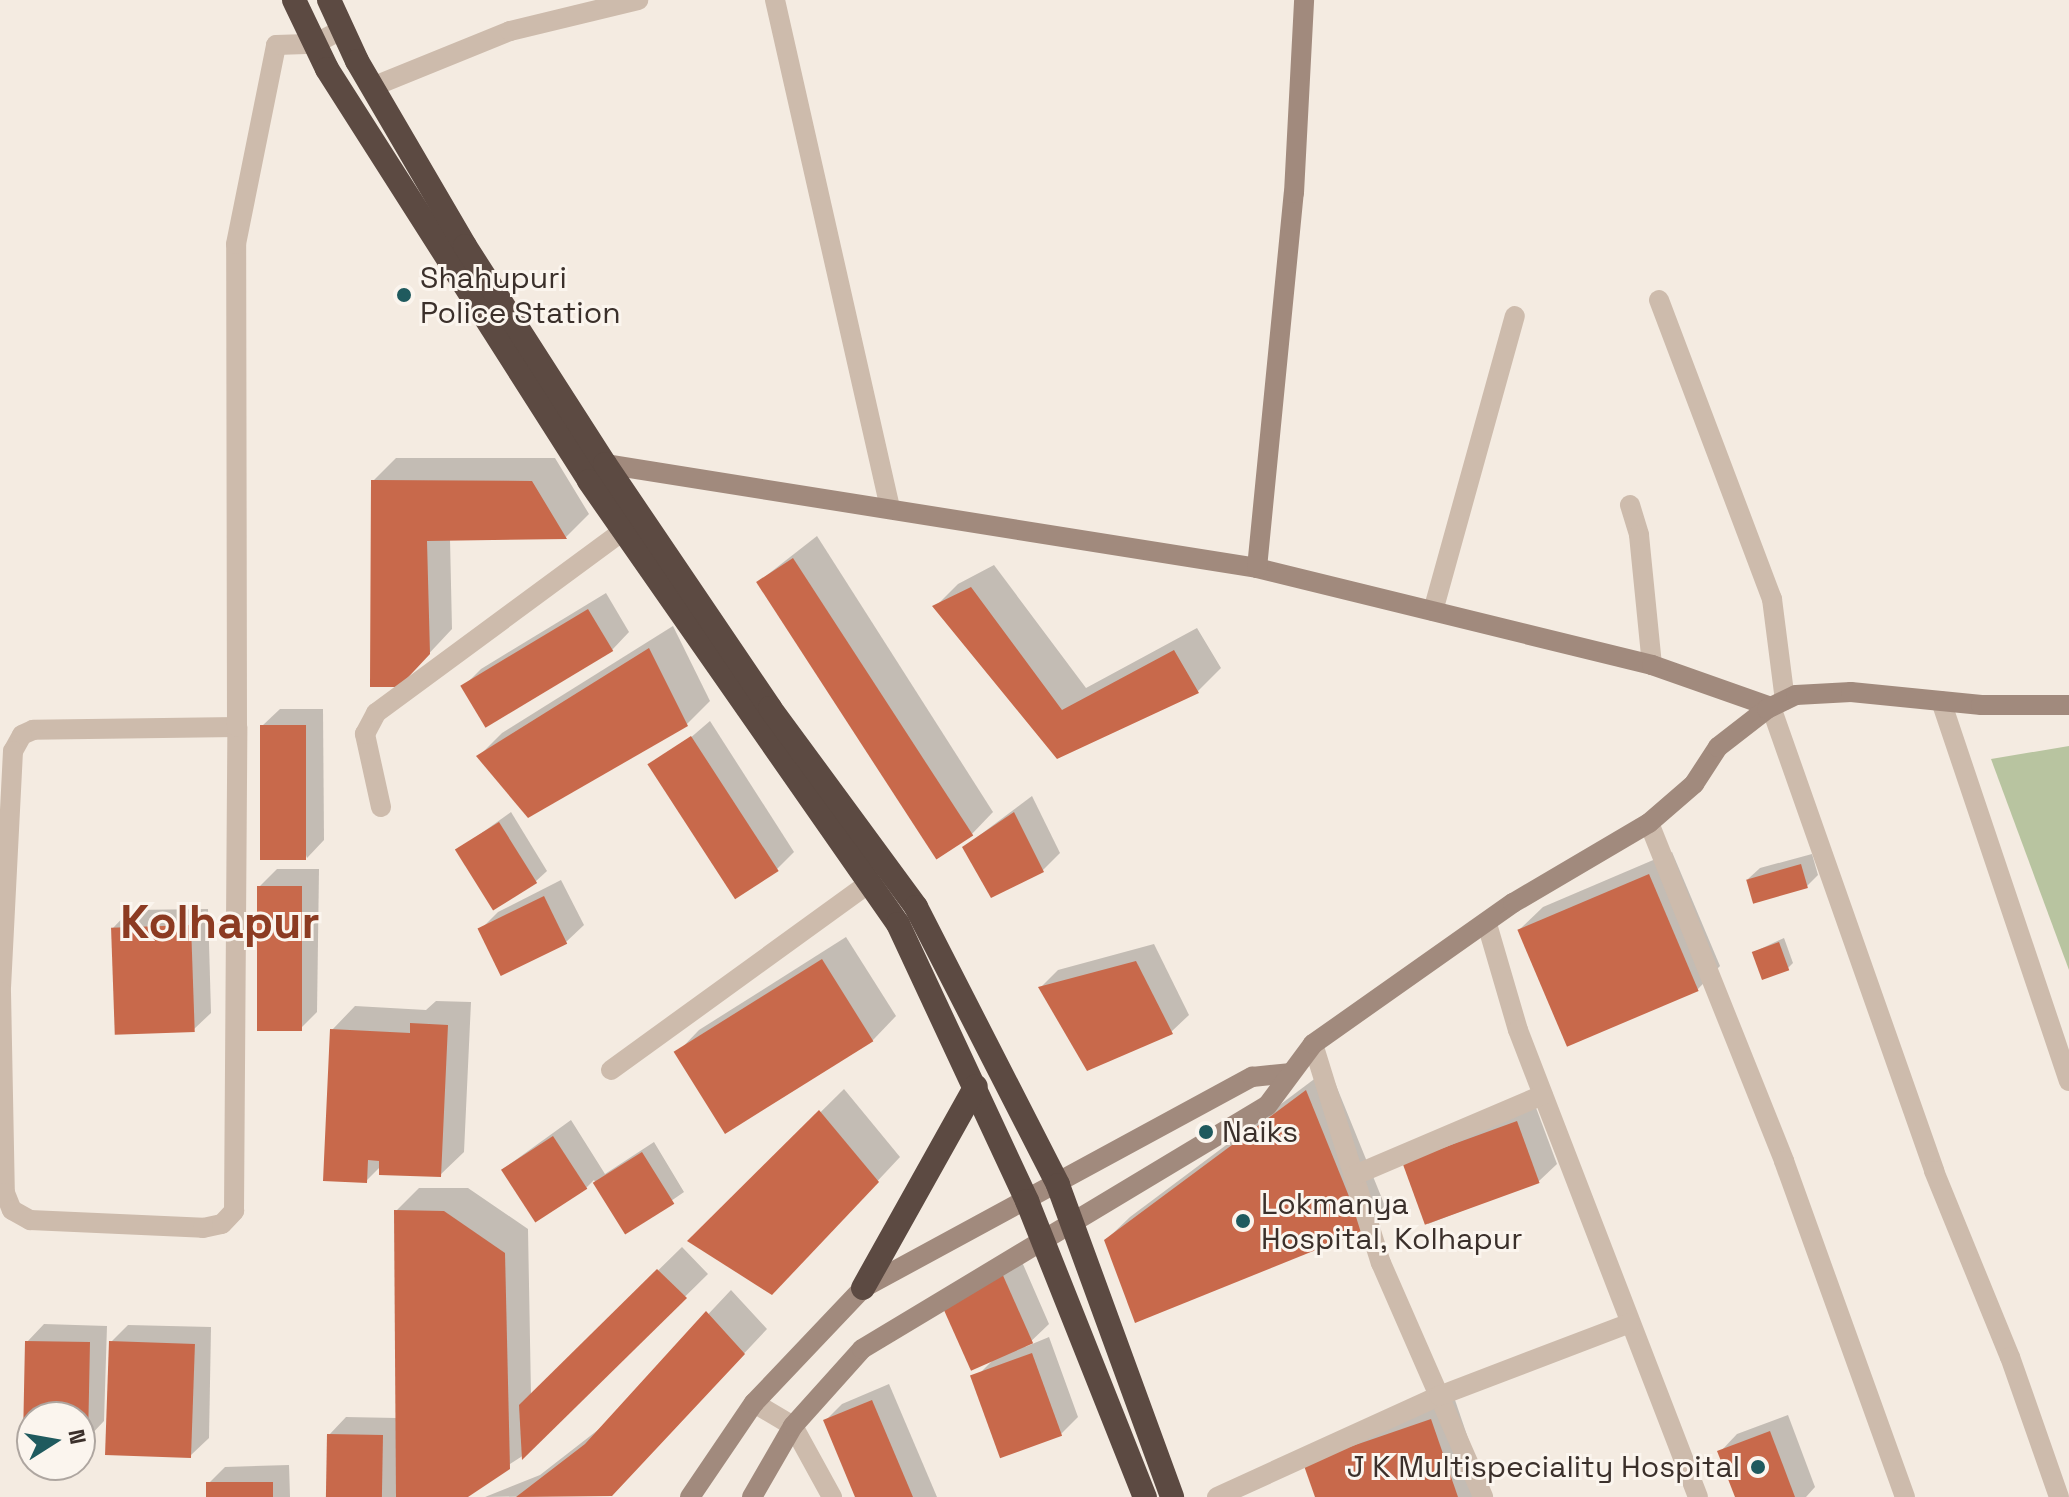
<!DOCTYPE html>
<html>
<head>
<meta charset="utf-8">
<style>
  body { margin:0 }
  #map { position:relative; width:2069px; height:1497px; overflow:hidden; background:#f4ebe1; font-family:"Space Grotesk",sans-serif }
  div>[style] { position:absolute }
  .green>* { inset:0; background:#b8c4a0 }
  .shadow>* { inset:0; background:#0003 }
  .building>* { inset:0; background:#c8694b; transform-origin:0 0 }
  .street>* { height:20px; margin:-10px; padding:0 10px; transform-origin:10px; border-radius:10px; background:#cdbbac }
  .secondary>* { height:20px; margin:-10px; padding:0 10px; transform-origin:10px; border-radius:10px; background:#a18a7d }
  .highway>* { height:24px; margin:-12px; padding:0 12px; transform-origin:12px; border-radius:12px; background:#5c4a42 }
  .dots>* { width:22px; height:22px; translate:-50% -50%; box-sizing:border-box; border:4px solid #fbf5ee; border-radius:50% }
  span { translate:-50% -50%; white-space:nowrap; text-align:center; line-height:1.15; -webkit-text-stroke:6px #fbf5ee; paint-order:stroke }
  .poi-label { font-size:30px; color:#3b302b }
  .left { translate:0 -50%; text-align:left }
  .right { translate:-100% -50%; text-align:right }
  .town-label { font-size:46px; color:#8c3b22; font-weight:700 }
  .north { position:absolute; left:16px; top:1401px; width:80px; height:80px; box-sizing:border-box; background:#fbf5ee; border:2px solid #aea6a0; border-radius:50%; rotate:79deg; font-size:22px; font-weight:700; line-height:32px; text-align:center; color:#3b302b }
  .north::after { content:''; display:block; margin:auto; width:28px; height:36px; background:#1f5a5e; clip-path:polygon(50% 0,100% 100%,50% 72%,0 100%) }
</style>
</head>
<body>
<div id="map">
  <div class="green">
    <div style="clip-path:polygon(2069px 746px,2069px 970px,1991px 759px)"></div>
  </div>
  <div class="shadow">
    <div style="clip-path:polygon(396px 458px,555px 458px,589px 514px,566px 537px,450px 539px,452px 629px,422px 661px,373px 481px)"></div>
    <div style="clip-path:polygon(817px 536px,993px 812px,970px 836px,758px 582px)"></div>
    <div style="clip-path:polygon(994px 565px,1086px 688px,1197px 628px,1221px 668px,1198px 691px,1057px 756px,935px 607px,958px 584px)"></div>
    <div style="clip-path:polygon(606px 593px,629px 632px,612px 650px,463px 687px,481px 669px)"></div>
    <div style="clip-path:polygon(673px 626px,710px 701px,687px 724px,529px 815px,479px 756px,502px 733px)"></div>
    <div style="clip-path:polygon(280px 709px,323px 709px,324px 840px,307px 858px,262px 726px)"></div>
    <div style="clip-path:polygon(710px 721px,794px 852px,777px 869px,653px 770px)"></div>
    <div style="clip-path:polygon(1032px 796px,1060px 853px,1042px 871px,964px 847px)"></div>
    <div style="clip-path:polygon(511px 812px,547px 871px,535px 882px,458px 850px)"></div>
    <div style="clip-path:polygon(1672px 852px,1720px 966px,1697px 990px,1519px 930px,1543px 907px)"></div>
    <div style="clip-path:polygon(1812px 854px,1818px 875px,1807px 886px,1748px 879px,1760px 868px)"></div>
    <div style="clip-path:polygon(277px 869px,319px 869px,317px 1012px,300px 1029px,259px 887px)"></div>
    <div style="clip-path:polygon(561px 880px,584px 925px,566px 942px,503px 974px,480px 930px,498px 912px)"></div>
    <div style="clip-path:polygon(208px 909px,211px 1013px,193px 1030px,113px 928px,130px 910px)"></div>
    <div style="clip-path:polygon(846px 937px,896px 1016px,873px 1040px,676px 1054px,699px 1030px)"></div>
    <div style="clip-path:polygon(1784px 938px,1793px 963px,1788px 968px,1754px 952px)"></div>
    <div style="clip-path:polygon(1154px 944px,1189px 1015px,1171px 1032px,1041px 987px,1058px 970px)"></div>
    <div style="clip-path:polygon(436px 1001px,471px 1002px,464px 1152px,440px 1175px,381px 1166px,366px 1181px,332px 1030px,355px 1006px,426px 1010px)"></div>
    <div style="clip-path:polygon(1329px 1068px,1385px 1206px,1361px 1229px,1106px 1240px,1130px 1217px)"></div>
    <div style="clip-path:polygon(844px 1089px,900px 1157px,795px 1269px,690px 1241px)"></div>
    <div style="clip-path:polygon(1535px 1105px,1557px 1164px,1539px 1181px,1428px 1224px,1406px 1166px,1423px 1148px)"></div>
    <div style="clip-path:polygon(571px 1120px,605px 1174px,654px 1142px,684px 1192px,626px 1232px,594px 1180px,586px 1188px,503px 1169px)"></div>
    <div style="clip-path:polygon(419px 1188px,468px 1188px,528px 1229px,531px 1395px,682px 1247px,708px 1274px,524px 1455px,459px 1497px,328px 1497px,329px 1435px,346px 1417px,397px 1418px,396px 1211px)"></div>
    <div style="clip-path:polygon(1019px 1255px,1049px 1324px,1025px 1347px,1049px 1337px,1078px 1417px,1061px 1434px,973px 1380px,995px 1358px,944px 1305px)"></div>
    <div style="clip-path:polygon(731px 1290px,767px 1329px,611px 1495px,485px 1497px,540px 1475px,603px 1426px)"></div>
    <div style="clip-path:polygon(44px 1324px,107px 1326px,104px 1421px,87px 1439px,80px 1439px,80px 1417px,32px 1417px,32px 1437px,27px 1342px)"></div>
    <div style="clip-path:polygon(128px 1325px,211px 1327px,209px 1438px,191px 1455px,111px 1342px)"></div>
    <div style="clip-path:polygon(889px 1384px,937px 1497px,858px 1497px,825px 1421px,842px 1404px)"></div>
    <div style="clip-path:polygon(1454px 1397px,1486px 1491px,1481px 1497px,1317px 1497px,1305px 1464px)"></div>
    <div style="clip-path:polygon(1788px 1415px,1815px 1487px,1806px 1497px,1737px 1497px,1720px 1452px,1737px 1434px)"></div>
    <div style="clip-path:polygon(289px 1465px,290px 1497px,208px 1497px,208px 1484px,225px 1467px)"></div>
  </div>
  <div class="building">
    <div style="clip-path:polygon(371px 480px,532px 481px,567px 539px,427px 541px,430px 654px,399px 687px,370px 687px)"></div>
    <div style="left:793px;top:558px;width:331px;height:44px;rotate:57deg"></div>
    <div style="clip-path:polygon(971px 587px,1062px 710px,1174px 650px,1199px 693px,1057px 759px,932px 606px)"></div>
    <div style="left:588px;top:609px;width:49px;height:149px;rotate:59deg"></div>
    <div style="clip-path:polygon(649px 648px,688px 726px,528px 818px,476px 756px)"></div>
    <div style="left:260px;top:725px;width:46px;height:135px"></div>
    <div style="left:691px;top:736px;width:161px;height:52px;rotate:57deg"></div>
    <div style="clip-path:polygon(1014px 812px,1044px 872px,991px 898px,962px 847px)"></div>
    <div style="left:499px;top:822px;width:72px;height:52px;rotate:58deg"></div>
    <div style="left:1801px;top:864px;width:25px;height:57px;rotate:74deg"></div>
    <div style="left:1649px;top:874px;width:127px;height:143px;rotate:67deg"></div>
    <div style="left:257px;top:886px;width:45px;height:145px"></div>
    <div style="left:544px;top:896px;width:53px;height:74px;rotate:64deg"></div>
    <div style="left:191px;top:925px;width:107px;height:80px;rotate:88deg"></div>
    <div style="left:1779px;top:942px;width:30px;height:29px;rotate:70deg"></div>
    <div style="left:822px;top:959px;width:97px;height:175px;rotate:58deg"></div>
    <div style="clip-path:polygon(1136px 961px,1173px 1034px,1087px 1071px,1038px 987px)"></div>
    <div style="clip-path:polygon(410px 1023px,448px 1025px,441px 1177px,379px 1175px,379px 1161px,368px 1160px,367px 1183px,323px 1181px,330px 1029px,410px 1033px)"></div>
    <div style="clip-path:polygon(1306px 1090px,1363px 1231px,1135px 1323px,1104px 1240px)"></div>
    <div style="clip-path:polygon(819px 1110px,879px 1182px,772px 1295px,687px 1241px)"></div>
    <div style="left:1517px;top:1121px;width:66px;height:122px;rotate:70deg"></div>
    <div style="left:553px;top:1136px;width:63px;height:62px;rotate:57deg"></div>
    <div style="left:642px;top:1152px;width:61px;height:58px;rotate:58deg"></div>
    <div style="clip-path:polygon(394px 1210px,444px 1211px,505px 1253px,510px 1469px,468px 1497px,396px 1497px)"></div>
    <div style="clip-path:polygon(657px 1269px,687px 1298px,522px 1460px,519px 1405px)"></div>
    <div style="left:1001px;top:1271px;width:79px;height:68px;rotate:66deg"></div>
    <div style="clip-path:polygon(706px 1311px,745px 1354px,612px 1496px,516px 1497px,585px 1444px)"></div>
    <div style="clip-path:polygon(25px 1341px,90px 1342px,88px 1441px,80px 1441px,80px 1417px,32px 1417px,32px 1439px,23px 1439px)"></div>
    <div style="left:109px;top:1341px;width:86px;height:114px;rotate:2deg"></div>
    <div style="left:1032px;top:1353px;width:88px;height:66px;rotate:70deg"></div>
    <div style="clip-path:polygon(872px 1400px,913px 1497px,855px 1497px,823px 1420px)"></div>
    <div style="clip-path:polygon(1431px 1419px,1458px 1497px,1315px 1497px,1303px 1463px)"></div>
    <div style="clip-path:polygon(1770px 1431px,1795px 1497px,1735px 1497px,1717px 1451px)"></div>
    <div style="left:327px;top:1434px;width:56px;height:63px;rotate:1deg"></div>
    <div style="left:273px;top:1482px;width:15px;height:67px;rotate:90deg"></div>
  </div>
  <div class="street">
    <div style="left:775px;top:0;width:521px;rotate:77.24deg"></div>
    <div style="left:372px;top:87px;width:149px;rotate:-22.1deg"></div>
    <div style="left:510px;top:31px;width:132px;rotate:-13.6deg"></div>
    <div style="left:1659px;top:300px;width:320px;rotate:69.3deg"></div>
    <div style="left:1772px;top:599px;width:102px;rotate:82.7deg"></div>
    <div style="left:1630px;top:505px;width:31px;rotate:73deg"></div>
    <div style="left:1639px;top:535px;width:131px;rotate:84.3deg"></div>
    <div style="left:1433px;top:611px;width:306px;rotate:-74.5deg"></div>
    <div style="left:1941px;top:701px;width:401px;rotate:71.4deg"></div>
    <div style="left:1771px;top:707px;width:492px;rotate:70.6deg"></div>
    <div style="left:1934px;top:1171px;width:201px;rotate:67.8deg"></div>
    <div style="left:2010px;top:1357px;width:148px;rotate:70.7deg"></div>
    <div style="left:237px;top:727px;width:204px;rotate:179.2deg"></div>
    <div style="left:33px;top:730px;width:12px;rotate:156deg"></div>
    <div style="left:22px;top:735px;width:18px;rotate:119deg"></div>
    <div style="left:13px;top:751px;width:241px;rotate:92.9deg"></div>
    <div style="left:1px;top:992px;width:201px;rotate:88.9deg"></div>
    <div style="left:5px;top:1193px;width:18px;rotate:68deg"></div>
    <div style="left:12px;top:1210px;width:21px;rotate:29deg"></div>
    <div style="left:30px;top:1220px;width:173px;rotate:2.6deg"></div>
    <div style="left:203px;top:1228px;width:19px;rotate:-12deg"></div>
    <div style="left:222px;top:1224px;width:18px;rotate:-47deg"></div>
    <div style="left:234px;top:1211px;width:484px;rotate:-89.6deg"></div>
    <div style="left:237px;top:727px;width:483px;rotate:-90.1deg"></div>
    <div style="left:236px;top:244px;width:203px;rotate:-78.6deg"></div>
    <div style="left:276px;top:45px;width:38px;rotate:-2deg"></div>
    <div style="left:314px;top:44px;width:31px;rotate:-27deg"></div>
    <div style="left:381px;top:807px;width:75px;rotate:-102.4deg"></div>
    <div style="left:365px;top:734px;width:24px;rotate:-62deg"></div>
    <div style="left:376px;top:713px;width:308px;rotate:-36.4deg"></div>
    <div style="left:1649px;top:823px;width:364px;rotate:68.2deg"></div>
    <div style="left:1784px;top:1161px;width:357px;rotate:70.2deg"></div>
    <div style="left:1487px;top:924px;width:110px;rotate:73.7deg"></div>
    <div style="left:1518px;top:1030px;width:500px;rotate:68.92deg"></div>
    <div style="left:1313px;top:1044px;width:229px;rotate:72.8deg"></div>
    <div style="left:1381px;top:1263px;width:255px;rotate:66.4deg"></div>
    <div style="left:611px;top:1070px;width:316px;rotate:-35.9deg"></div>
    <div style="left:1355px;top:1175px;width:204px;rotate:-23.1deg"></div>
    <div style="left:754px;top:1403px;width:45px;rotate:30.5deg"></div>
    <div style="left:793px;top:1426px;width:81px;rotate:61.2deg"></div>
    <div style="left:1217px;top:1497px;width:244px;rotate:-24.5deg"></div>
    <div style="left:1439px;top:1396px;width:204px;rotate:-20.9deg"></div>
  </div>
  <div class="secondary">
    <div style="left:605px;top:464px;width:660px;rotate:9.06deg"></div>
    <div style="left:1257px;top:568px;width:407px;rotate:13.8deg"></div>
    <div style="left:1652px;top:665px;width:126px;rotate:19.4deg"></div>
    <div style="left:1257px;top:568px;width:377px;rotate:-84.4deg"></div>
    <div style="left:1294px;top:193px;width:193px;rotate:-87deg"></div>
    <div style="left:690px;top:1497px;width:114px;rotate:-55.8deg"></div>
    <div style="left:754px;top:1403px;width:158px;rotate:-46.5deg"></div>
    <div style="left:863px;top:1288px;width:443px;rotate:-28.5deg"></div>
    <div style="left:1252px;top:1077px;width:37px;rotate:-6deg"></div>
    <div style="left:752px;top:1497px;width:82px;rotate:-60deg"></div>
    <div style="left:793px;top:1426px;width:103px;rotate:-48.1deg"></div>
    <div style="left:862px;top:1349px;width:472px;rotate:-31deg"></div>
    <div style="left:1267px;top:1106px;width:77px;rotate:-53.4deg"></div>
    <div style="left:1313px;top:1044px;width:245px;rotate:-35.2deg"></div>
    <div style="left:1513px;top:903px;width:158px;rotate:-30.5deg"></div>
    <div style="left:1649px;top:823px;width:60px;rotate:-40.9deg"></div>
    <div style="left:1694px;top:784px;width:44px;rotate:-57deg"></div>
    <div style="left:1718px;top:747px;width:62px;rotate:-37.8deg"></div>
    <div style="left:1767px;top:709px;width:32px;rotate:-26deg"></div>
    <div style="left:1796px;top:695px;width:55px;rotate:-3.1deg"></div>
    <div style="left:1851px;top:692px;width:131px;rotate:5.7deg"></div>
    <div style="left:1981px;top:705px;width:88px"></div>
  </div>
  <div class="highway">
    <div style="left:294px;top:0;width:76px;rotate:64.4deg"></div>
    <div style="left:327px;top:69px;width:488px;rotate:57.5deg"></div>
    <div style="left:589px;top:481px;width:540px;rotate:55.1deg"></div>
    <div style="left:898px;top:924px;width:306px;rotate:65deg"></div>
    <div style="left:1027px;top:1201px;width:319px;rotate:68.3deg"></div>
    <div style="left:329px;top:0;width:67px;rotate:65.3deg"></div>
    <div style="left:357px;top:61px;width:214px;rotate:59.7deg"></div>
    <div style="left:465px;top:246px;width:259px;rotate:57.3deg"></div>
    <div style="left:605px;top:464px;width:295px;rotate:55.9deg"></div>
    <div style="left:770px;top:708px;width:247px;rotate:53.7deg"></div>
    <div style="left:916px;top:907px;width:312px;rotate:62.9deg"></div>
    <div style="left:1058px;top:1185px;width:332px;rotate:69.9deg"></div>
    <div style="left:863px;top:1288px;width:231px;rotate:-60.8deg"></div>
  </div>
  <div class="dots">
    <div style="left:404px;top:295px;background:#1f5a5e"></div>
    <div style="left:1206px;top:1132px;background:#1f5a5e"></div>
    <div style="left:1243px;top:1221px;background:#1f5a5e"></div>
    <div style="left:1758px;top:1467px;background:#1f5a5e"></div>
  </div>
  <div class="poi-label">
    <span class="left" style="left:420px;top:295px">Shahupuri<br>Police Station</span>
    <span class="left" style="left:1222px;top:1132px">Naiks</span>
    <span class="left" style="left:1261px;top:1221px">Lokmanya<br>Hospital, Kolhapur</span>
    <span class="right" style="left:1740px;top:1467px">J K Multispeciality Hospital</span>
  </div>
  <div class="town-label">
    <span style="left:220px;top:922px">Kolhapur</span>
  </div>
  <div class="north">N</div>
</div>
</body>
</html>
